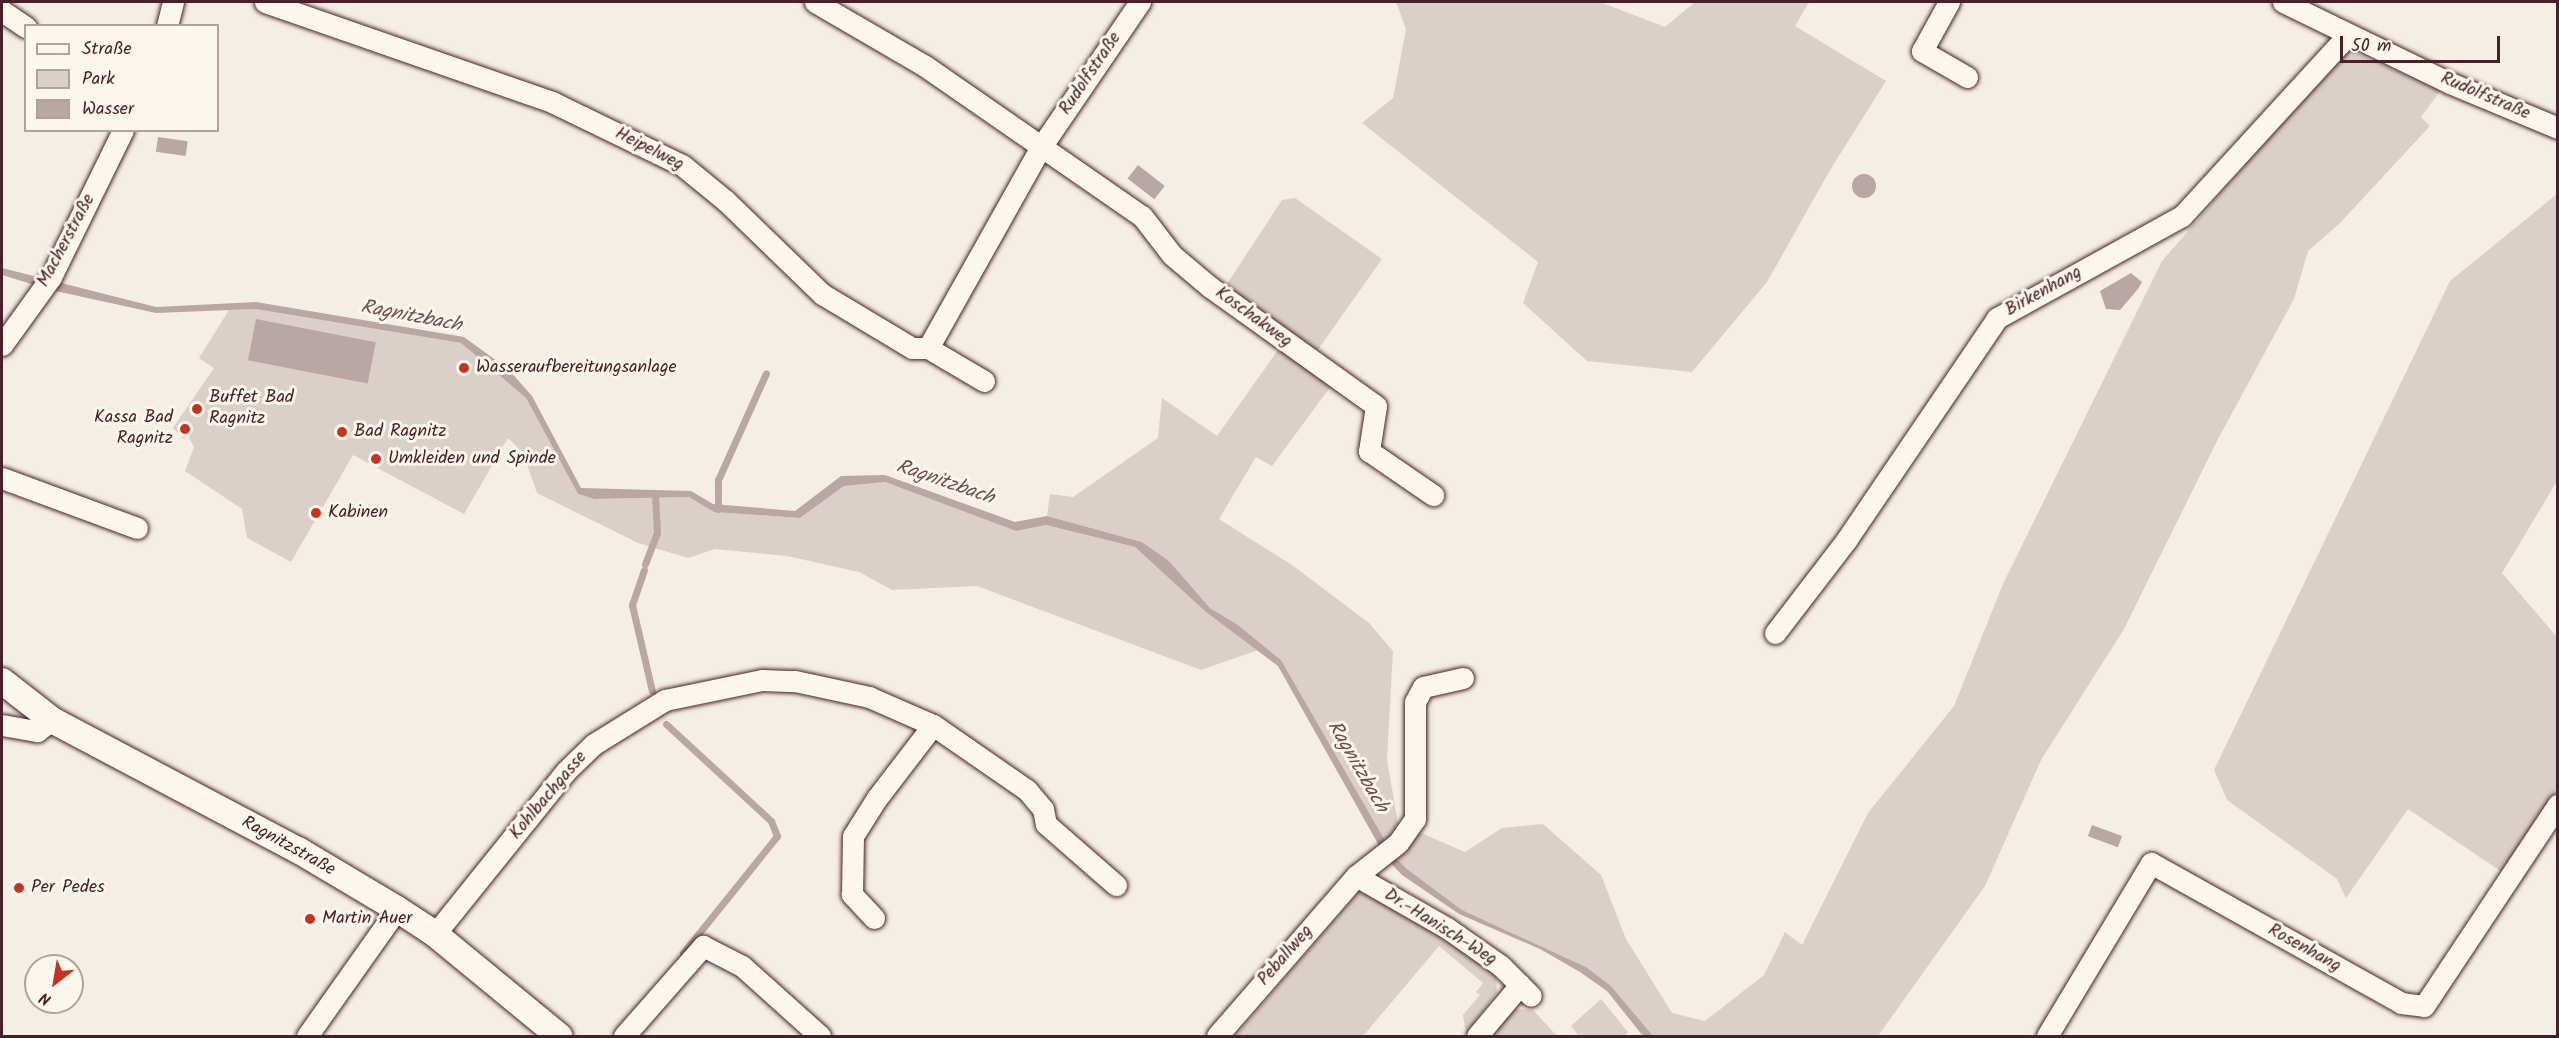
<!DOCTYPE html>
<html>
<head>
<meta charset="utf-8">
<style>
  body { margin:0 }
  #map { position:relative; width:2559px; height:1038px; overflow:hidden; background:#f4eee4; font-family:Kalam,sans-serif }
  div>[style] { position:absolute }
  .green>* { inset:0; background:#dbd0c9 }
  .water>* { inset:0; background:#baa7a5; transform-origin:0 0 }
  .round { border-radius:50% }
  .stream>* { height:7px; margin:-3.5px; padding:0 3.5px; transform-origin:3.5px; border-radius:3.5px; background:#baa7a5 }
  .roads { filter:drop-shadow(0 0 2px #4a1f2b) drop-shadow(0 0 2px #4a1f2b) }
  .minor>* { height:21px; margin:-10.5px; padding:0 10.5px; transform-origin:10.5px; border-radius:10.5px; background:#fbf7ec }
  .major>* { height:26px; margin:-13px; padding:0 13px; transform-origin:13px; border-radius:13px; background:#fbf7ec }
  .dots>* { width:16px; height:16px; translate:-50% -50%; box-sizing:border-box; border:3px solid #fbf7ec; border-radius:50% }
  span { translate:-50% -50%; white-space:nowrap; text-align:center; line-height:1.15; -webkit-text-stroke:6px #fbf7ec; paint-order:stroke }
  .street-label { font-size:18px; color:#4a1f2b }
  .poi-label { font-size:18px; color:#4a1f2b }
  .left { translate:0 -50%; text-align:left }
  .right { translate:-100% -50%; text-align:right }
  .water-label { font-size:20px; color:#714f56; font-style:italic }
  .frame { position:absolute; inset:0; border:3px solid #4a1f2b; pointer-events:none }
  .legend { position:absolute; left:24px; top:24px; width:195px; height:108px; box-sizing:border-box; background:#fbf7ec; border:2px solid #b4a19f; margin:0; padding:8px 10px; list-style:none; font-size:18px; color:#4a1f2b }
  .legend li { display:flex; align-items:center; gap:12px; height:30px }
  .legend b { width:30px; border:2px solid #b4a19f }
  .north { position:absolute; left:24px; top:954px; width:60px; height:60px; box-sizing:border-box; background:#fbf7ec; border:2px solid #b4a19f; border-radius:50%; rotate:211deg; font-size:16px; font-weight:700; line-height:24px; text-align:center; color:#4a1f2b }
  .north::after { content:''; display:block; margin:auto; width:21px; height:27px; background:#c8321e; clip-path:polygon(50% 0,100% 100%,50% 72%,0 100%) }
  .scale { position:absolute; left:2340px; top:36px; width:160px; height:27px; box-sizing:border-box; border:3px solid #4a1f2b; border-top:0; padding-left:8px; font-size:18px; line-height:21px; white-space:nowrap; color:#4a1f2b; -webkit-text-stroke:4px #fbf7ec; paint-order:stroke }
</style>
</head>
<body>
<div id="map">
  <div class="green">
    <div style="clip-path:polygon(1396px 2px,1600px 2px,1665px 27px,1695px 2px,1809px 2px,1795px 26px,1886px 81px,1830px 170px,1767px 282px,1692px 372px,1587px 361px,1523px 303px,1538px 262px,1362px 123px,1393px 98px,1406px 29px)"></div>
    <div style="clip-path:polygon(2346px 49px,2441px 90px,2421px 117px,2430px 126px,2340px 223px,2308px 251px,2294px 299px,2218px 439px,2124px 629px,2041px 760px,1985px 886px,1878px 1036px,1653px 1036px,1611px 986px,1586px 967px,1462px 910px,1407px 869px,1394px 856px,1281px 660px,1238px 625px,1210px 608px,1169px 561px,1142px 542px,1047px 516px,1050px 494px,1073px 497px,1158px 438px,1162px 398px,1217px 436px,1290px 333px,1225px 287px,1282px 200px,1295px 198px,1382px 259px,1305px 368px,1331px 386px,1272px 466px,1256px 457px,1219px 519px,1292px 565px,1369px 623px,1393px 651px,1387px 760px,1398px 823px,1465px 852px,1502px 828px,1543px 824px,1601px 875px,1626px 939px,1672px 1013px,1705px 1021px,1764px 975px,1785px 932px,1802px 945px,1868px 813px,1954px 706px,2003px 584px,2162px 261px)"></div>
    <div style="clip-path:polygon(2557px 194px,2557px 481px,2502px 573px,2557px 637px,2557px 790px,2502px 872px,2408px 809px,2346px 898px,2337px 879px,2227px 800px,2214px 770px,2450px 281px)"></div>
    <div style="clip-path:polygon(255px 309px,461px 343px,526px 398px,578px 494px,594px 499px,689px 497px,714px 512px,800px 518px,844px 486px,885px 482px,1016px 531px,1046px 525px,1135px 547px,1258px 650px,1201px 670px,977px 586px,892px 590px,859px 572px,787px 556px,715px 549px,688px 558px,638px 543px,537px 493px,523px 453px,508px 438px,464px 514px,353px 455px,291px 562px,247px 538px,242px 509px,185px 471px,194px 447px,188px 436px,184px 439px,173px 428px,214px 368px,199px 358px,229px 310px)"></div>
    <div style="clip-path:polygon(1359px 892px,1442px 930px,1496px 972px,1497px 992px,1466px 1034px,1463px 1015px,1480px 995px,1476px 992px,1483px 983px,1439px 946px,1363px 1036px,1235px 1036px)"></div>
    <div style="clip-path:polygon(1601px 999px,1628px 1032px,1623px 1036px,1579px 1036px,1571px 1026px)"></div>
    <div style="clip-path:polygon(1515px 1009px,1533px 1010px,1557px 1036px,1490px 1036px)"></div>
  </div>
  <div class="water">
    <div style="left:158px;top:137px;width:30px;height:15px;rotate:8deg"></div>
    <div style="left:1138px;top:165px;width:34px;height:17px;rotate:38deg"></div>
    <div class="round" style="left:1852px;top:174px;width:24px;height:24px"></div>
    <div style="clip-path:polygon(2px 268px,156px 307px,256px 302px,464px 337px,508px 369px,532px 396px,581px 488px,691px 491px,713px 504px,795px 511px,841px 476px,885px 475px,1015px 522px,1047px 516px,1142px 542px,1169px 561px,1210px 608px,1238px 625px,1281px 660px,1394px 856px,1407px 869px,1462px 910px,1586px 967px,1611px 986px,1653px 1036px,1643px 1036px,1607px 991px,1580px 972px,1540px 949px,1459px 914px,1402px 875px,1386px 858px,1278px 666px,1206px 612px,1135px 547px,1046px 525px,1016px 531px,885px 482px,844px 486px,800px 518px,714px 512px,689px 497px,594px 499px,578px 494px,526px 398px,461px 343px,255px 309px,156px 313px,51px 290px,2px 275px)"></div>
    <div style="clip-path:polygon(2131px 273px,2142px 282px,2138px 289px,2120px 310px,2106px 309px,2100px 291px)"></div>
    <div style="left:256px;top:319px;width:122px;height:42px;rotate:11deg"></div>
    <div style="left:2092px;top:825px;width:32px;height:12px;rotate:20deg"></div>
  </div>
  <div class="stream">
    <div style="left:718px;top:509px;width:29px;rotate:-90deg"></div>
    <div style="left:718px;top:480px;width:117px;rotate:-65.8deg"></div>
    <div style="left:645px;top:564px;width:33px;rotate:-69deg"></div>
    <div style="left:657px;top:533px;width:39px;rotate:-93deg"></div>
    <div style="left:644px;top:570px;width:37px;rotate:109deg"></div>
    <div style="left:632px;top:605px;width:88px;rotate:76.9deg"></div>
    <div style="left:666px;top:724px;width:143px;rotate:42.7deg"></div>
    <div style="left:771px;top:821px;width:16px;rotate:68deg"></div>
    <div style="left:777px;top:836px;width:150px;rotate:128.8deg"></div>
  </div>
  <div class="roads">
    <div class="minor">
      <div style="left:265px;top:2px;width:304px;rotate:19.2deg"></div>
      <div style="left:552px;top:102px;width:144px;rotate:25.9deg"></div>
      <div style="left:682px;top:165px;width:57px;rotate:39.3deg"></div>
      <div style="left:726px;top:201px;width:134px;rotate:44.1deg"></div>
      <div style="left:822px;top:294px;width:105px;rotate:31deg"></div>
      <div style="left:912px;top:348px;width:16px"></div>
      <div style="left:928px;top:348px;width:65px;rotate:30.5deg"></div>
      <div style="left:815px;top:2px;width:127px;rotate:30.2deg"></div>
      <div style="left:925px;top:66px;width:264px;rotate:34.7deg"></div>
      <div style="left:1142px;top:216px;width:49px;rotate:52.4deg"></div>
      <div style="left:1172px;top:255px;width:50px;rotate:40.1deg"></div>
      <div style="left:1210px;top:287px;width:204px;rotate:35.6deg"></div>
      <div style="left:1376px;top:406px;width:46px;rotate:98.8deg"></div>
      <div style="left:1369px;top:451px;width:78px;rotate:34.5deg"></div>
      <div style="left:1949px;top:2px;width:56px;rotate:118.9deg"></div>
      <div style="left:1922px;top:51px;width:52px;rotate:30deg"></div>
      <div style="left:2283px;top:2px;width:186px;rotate:25.9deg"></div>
      <div style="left:2450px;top:83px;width:117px;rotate:22.6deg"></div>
      <div style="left:2px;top:11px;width:29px;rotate:34deg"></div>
      <div style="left:167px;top:26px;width:25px;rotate:-76deg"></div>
      <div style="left:2px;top:345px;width:84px;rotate:-54.2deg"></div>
      <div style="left:51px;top:277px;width:164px;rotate:-63.9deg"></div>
      <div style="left:928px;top:348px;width:231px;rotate:-60.7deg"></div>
      <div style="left:1041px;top:147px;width:176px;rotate:-55.7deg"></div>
      <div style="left:2px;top:478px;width:144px;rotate:20.3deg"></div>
      <div style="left:1775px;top:633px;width:118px;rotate:-52.5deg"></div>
      <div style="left:1847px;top:539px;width:267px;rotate:-55.8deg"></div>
      <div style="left:1997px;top:318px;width:211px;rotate:-28.9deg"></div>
      <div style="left:2182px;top:216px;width:246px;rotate:-47.5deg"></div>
      <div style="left:2px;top:725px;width:36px;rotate:10deg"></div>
      <div style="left:37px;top:731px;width:19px;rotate:-36deg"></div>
      <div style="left:1356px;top:876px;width:105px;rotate:29.7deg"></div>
      <div style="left:1447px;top:928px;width:66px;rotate:35.1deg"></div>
      <div style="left:1501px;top:966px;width:42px;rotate:45deg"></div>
      <div style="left:874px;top:918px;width:33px;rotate:-133deg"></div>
      <div style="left:852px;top:894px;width:58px;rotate:-89deg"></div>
      <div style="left:853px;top:836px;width:45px;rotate:-57.7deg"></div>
      <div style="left:877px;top:798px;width:92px;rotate:-52.5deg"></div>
      <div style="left:435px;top:934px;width:209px;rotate:-51.2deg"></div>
      <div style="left:566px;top:771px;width:39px;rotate:-44deg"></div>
      <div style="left:594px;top:744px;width:84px;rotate:-31.8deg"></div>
      <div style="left:665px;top:700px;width:99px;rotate:-11.7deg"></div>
      <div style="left:762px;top:680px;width:33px;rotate:2deg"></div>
      <div style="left:795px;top:681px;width:76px;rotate:12.2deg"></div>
      <div style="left:869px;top:697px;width:70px;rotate:23.6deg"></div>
      <div style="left:933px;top:725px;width:114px;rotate:34.7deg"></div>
      <div style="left:1027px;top:790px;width:25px;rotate:50deg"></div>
      <div style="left:1043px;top:809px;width:15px;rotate:79deg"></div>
      <div style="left:1046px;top:824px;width:93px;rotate:41.1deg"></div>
      <div style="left:307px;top:1036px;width:156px;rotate:-54.7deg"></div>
      <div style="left:624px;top:1036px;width:120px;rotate:-48.7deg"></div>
      <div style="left:703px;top:946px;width:44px;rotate:27.1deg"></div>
      <div style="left:742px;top:966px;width:105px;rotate:41.9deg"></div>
      <div style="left:1217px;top:1036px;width:212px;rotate:-49deg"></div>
      <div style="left:1356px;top:876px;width:53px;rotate:-38.2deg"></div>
      <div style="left:1398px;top:843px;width:29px;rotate:-55deg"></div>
      <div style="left:1415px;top:819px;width:117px;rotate:-90deg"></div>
      <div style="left:1415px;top:702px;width:17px;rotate:-62deg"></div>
      <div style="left:1423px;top:687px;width:41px;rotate:-12.7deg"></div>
      <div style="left:1477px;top:1036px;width:67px;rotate:-49.9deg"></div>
      <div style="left:2047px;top:1036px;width:202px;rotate:-59deg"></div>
      <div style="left:2151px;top:863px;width:287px;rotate:29.2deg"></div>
      <div style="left:2401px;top:1003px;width:23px;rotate:7deg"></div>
      <div style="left:2424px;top:1006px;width:242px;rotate:-56.4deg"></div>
    </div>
    <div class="major">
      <div style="left:2px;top:681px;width:63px;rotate:38deg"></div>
      <div style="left:52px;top:720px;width:278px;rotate:27.9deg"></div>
      <div style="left:298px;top:850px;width:115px;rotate:30.8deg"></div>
      <div style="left:397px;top:909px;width:45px;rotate:33.3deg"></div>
      <div style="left:435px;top:934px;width:161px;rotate:39.4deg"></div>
    </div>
  </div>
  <div class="dots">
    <div style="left:464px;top:368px;background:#c8321e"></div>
    <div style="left:197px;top:409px;background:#c8321e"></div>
    <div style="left:185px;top:429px;background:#c8321e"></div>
    <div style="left:342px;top:432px;background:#c8321e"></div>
    <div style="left:376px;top:459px;background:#c8321e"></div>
    <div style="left:316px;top:513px;background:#c8321e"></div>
    <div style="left:19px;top:888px;background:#c8321e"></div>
    <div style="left:310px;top:919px;background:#c8321e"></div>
  </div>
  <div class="street-label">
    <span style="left:1091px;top:74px;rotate:-56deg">Rudolfstraße</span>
    <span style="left:2485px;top:97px;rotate:23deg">Rudolfstraße</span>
    <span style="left:649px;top:150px;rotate:27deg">Heipelweg</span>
    <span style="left:67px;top:241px;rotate:-62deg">Macherstraße</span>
    <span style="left:2044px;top:292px;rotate:-29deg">Birkenhang</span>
    <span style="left:1253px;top:318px;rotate:36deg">Koschakweg</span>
    <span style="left:549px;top:796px;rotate:-50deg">Kohlbachgasse</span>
    <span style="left:288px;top:847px;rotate:29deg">Ragnitzstraße</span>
    <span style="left:1440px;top:928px;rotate:32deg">Dr.-Hanisch-Weg</span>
    <span style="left:2304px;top:949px;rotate:29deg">Rosenhang</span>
    <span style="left:1286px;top:956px;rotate:-49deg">Peballweg</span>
  </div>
  <div class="poi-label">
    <span class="left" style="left:476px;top:368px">Wasseraufbereitungsanlage</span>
    <span class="left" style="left:209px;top:409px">Buffet Bad<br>Ragnitz</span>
    <span class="right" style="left:173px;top:429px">Kassa Bad<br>Ragnitz</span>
    <span class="left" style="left:354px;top:432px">Bad Ragnitz</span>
    <span class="left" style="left:388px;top:459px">Umkleiden und Spinde</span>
    <span class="left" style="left:328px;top:513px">Kabinen</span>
    <span class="left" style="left:31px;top:888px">Per Pedes</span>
    <span class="left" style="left:322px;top:919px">Martin Auer</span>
  </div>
  <div class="water-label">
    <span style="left:411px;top:317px;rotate:11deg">Ragnitzbach</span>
    <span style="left:945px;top:483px;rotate:19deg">Ragnitzbach</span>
    <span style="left:1357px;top:767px;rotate:60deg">Ragnitzbach</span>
  </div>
  <div class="frame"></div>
  <ul class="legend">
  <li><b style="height:8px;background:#fbf7ec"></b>Straße</li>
  <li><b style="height:16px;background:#dbd0c9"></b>Park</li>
  <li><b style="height:16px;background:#baa7a5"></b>Wasser</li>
  </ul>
  <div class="north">N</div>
  <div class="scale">50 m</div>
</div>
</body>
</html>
